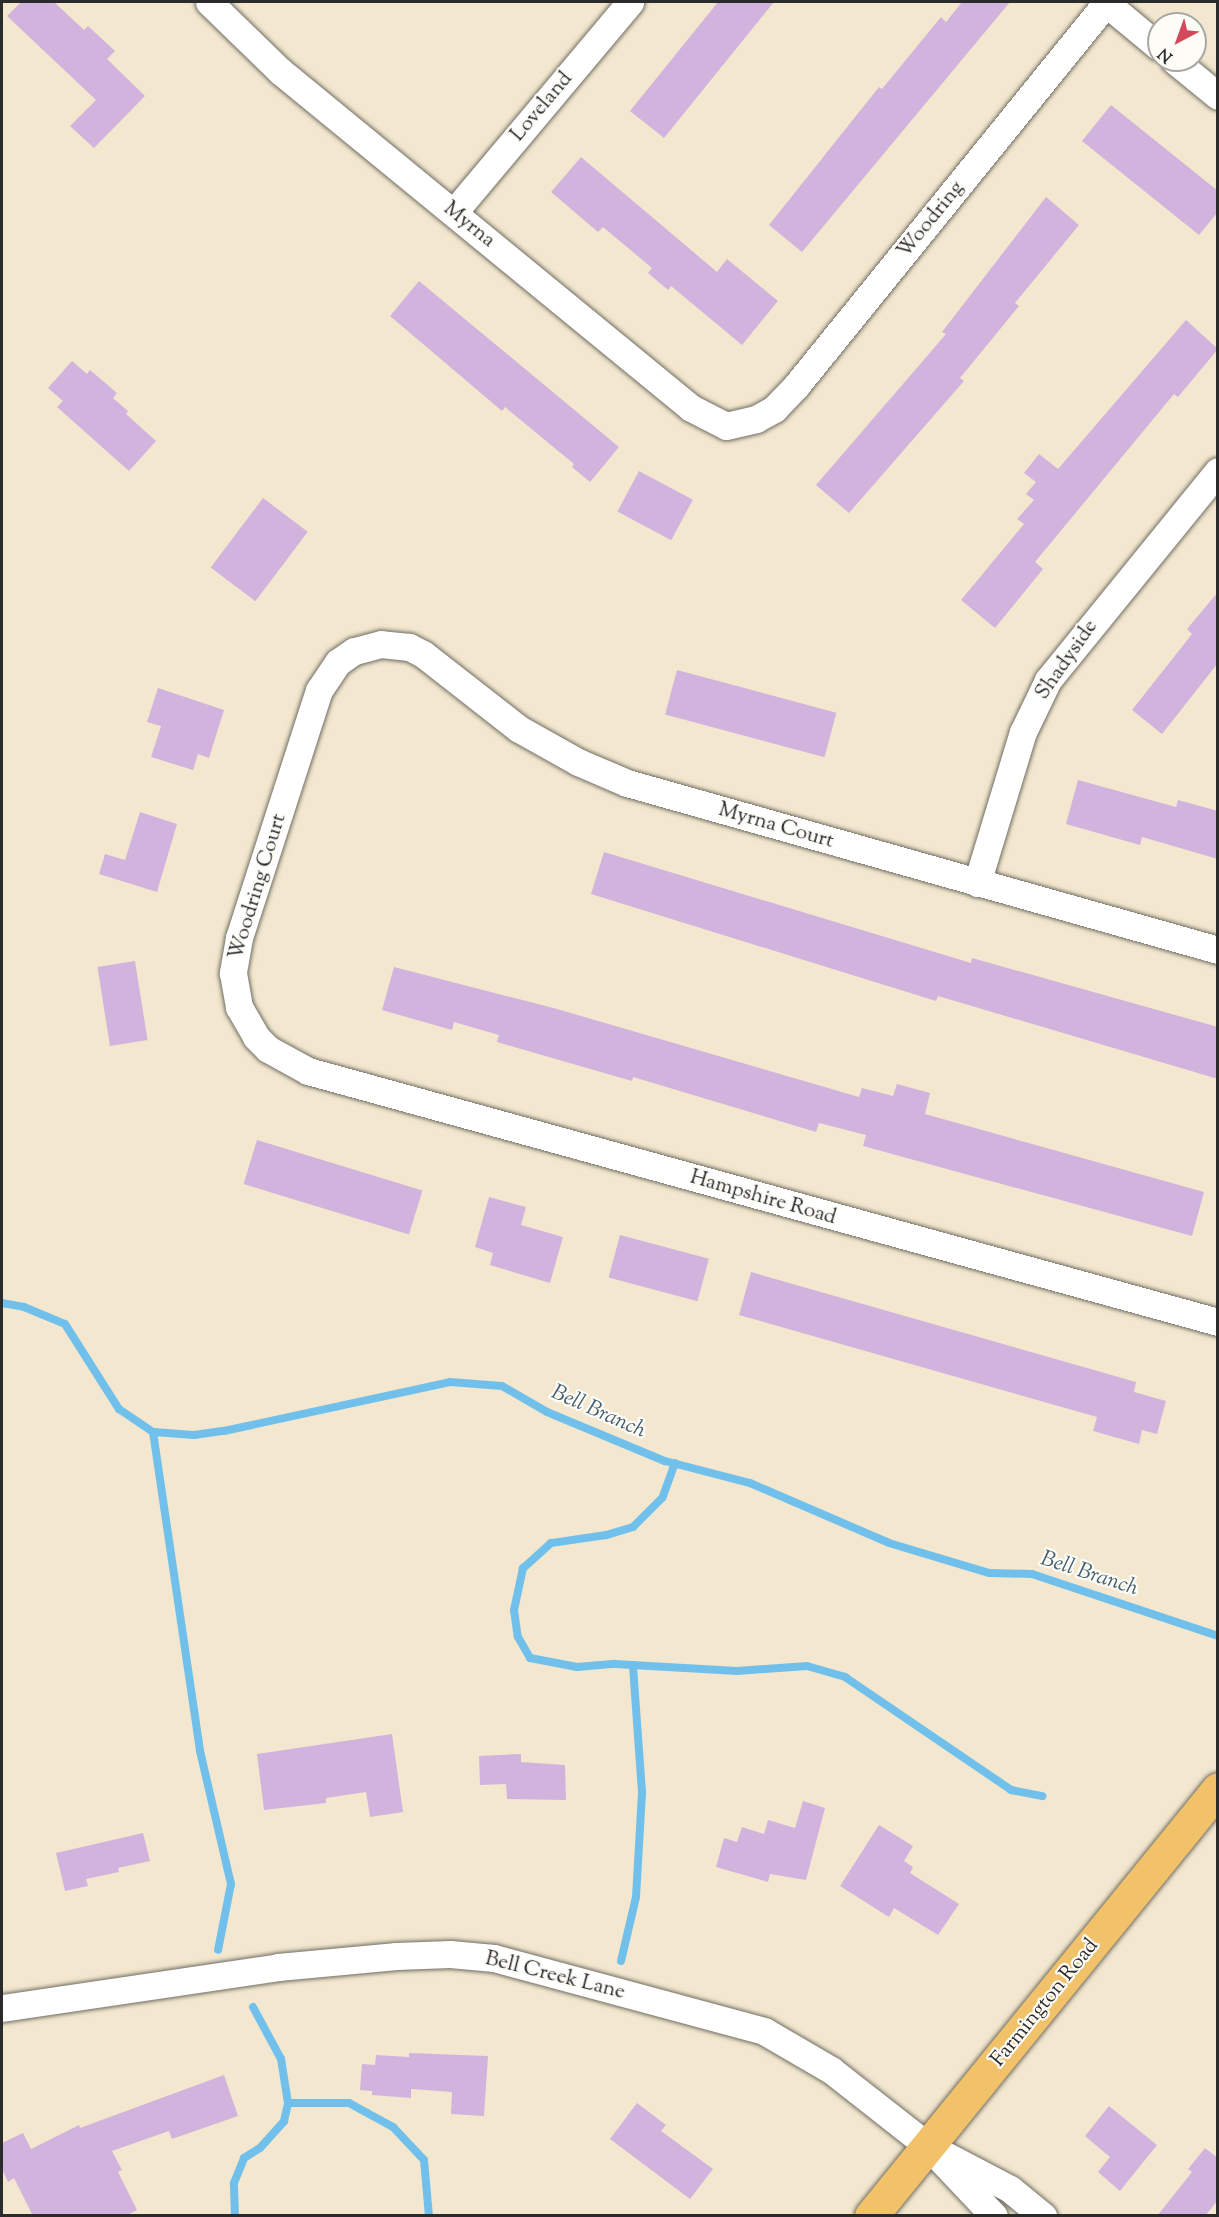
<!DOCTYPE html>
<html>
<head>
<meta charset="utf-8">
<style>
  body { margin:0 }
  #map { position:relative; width:1219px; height:2217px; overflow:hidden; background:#f3e8cf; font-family:"Sorts Mill Goudy",serif }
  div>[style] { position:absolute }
  .stream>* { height:8px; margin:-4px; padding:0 4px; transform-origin:4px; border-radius:4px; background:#71c0ec }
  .building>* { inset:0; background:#d1b3de; transform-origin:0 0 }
  .roads { filter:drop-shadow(0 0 2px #716d64) drop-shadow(0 0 2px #716d64) }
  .minor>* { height:27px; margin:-13.5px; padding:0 13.5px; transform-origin:13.5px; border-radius:13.5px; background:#fff }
  .major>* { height:33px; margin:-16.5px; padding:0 16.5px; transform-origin:16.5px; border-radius:16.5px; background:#f2c26a }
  span { translate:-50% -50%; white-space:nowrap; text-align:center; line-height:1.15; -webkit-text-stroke:4.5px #fdfcf7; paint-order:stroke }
  .street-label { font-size:21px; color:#2b2b2b }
  .water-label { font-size:22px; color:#445f6f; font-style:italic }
  .frame { position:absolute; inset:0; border:3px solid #2b2b2b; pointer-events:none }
  .north { position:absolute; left:1147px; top:12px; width:60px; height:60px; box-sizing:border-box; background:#fdfcf7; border:2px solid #a9a8a5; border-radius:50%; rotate:221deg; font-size:16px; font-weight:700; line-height:24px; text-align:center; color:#2b2b2b }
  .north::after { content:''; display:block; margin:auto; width:21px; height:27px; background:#d1495b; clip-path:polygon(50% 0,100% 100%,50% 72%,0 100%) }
</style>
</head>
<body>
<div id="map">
  <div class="stream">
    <div style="left:2px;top:1303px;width:22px;rotate:10deg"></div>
    <div style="left:24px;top:1307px;width:44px;rotate:22.5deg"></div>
    <div style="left:65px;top:1324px;width:101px;rotate:57.6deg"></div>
    <div style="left:119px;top:1409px;width:41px;rotate:34.1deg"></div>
    <div style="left:153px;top:1432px;width:41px;rotate:4.2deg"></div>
    <div style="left:194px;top:1435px;width:30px;rotate:-8deg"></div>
    <div style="left:224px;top:1431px;width:231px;rotate:-12.2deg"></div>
    <div style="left:450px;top:1382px;width:52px;rotate:4.4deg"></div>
    <div style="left:502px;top:1386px;width:52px;rotate:30deg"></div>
    <div style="left:547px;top:1412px;width:128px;rotate:22.6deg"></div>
    <div style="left:665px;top:1461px;width:88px;rotate:14.5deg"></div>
    <div style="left:750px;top:1483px;width:151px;rotate:23.3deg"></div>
    <div style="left:889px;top:1543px;width:104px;rotate:16.7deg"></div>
    <div style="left:989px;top:1573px;width:43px;rotate:1.3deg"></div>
    <div style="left:1032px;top:1574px;width:196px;rotate:18.4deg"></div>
    <div style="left:153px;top:1432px;width:322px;rotate:81.6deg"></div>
    <div style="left:200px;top:1751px;width:137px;rotate:76.9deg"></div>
    <div style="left:231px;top:1884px;width:67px;rotate:101.1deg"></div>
    <div style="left:675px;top:1463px;width:37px;rotate:110deg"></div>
    <div style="left:662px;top:1498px;width:41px;rotate:135deg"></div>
    <div style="left:633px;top:1527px;width:28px;rotate:163deg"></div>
    <div style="left:606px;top:1535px;width:56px;rotate:171.7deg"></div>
    <div style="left:551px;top:1543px;width:38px;rotate:138deg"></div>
    <div style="left:523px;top:1568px;width:43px;rotate:102.1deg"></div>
    <div style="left:514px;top:1610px;width:27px;rotate:82deg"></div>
    <div style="left:518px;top:1637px;width:24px;rotate:60deg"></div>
    <div style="left:530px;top:1658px;width:48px;rotate:10.8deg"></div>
    <div style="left:577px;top:1667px;width:38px;rotate:-5deg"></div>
    <div style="left:615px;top:1664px;width:122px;rotate:3.3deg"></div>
    <div style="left:737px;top:1671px;width:70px;rotate:-4.1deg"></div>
    <div style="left:807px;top:1666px;width:40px;rotate:16deg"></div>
    <div style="left:845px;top:1677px;width:201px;rotate:34.2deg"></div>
    <div style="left:1011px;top:1790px;width:32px;rotate:11deg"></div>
    <div style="left:621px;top:1961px;width:66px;rotate:-76.8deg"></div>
    <div style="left:636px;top:1897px;width:105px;rotate:-86.7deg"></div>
    <div style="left:642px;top:1792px;width:127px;rotate:-94.1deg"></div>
    <div style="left:288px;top:2103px;width:61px"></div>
    <div style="left:349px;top:2103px;width:50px;rotate:28.6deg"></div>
    <div style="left:393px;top:2127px;width:45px;rotate:46.8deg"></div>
    <div style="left:424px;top:2160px;width:56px;rotate:84.9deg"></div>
    <div style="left:235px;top:2216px;width:33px;rotate:-92deg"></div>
    <div style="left:234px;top:2183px;width:27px;rotate:-68deg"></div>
    <div style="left:244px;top:2158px;width:19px;rotate:-32deg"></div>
    <div style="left:260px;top:2148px;width:36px;rotate:-48deg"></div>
    <div style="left:284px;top:2121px;width:18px;rotate:-77deg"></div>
    <div style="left:288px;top:2103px;width:45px;rotate:-99deg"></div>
    <div style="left:281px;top:2059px;width:59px;rotate:-118.3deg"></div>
  </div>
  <div class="building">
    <div style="clip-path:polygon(21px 2px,54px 2px,84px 30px,88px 26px,115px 51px,107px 59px,145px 96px,94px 148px,70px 126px,96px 100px,7px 16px)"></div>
    <div style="clip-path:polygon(718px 2px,774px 2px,664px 138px,630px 111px)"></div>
    <div style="clip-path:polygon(962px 2px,1010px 2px,802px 252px,769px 225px,879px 87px,882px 89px,941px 17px,946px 22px)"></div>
    <div style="clip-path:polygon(1111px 105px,1218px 191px,1218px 212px,1199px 235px,1082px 141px)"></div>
    <div style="clip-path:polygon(581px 157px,717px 272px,727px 259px,778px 301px,742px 345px,671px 286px,668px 290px,648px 273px,652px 268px,603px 227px,598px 232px,551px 192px)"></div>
    <div style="clip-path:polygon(1046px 197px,1079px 225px,1015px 303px,1019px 306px,960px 378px,964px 381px,849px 513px,816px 485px,946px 334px,942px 332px)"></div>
    <div style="clip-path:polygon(419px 281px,619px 447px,590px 482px,572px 467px,574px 464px,505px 407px,502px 411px,390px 316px)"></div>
    <div style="clip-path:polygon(1186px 320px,1218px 349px,1178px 397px,1174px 394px,1035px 562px,1043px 569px,995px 628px,961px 600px,1024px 524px,1017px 519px,1034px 500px,1026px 494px,1036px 482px,1024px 473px,1039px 454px,1058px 469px)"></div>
    <div style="clip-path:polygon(72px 361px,87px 374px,90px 370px,117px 393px,113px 398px,128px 411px,126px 414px,156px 441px,129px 471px,57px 407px,63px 401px,48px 388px)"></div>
    <div style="left:639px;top:471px;width:61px;height:46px;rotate:28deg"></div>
    <div style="left:263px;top:498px;width:56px;height:87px;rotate:37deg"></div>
    <div style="clip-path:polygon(1218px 592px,1218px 663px,1162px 734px,1132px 710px,1192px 634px,1187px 629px)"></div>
    <div style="left:677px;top:670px;width:165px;height:46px;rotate:15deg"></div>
    <div style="clip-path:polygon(158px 688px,224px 710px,209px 758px,198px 754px,193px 770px,151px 757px,161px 726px,147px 722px)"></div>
    <div style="clip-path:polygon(1078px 780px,1176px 807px,1178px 800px,1218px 811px,1218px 859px,1142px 837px,1140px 845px,1066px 824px)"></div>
    <div style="clip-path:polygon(140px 812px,177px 824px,157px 892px,99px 874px,105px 854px,125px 860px)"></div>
    <div style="clip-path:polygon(604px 852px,971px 963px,972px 958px,1218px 1027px,1218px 1079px,938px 996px,936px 1001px,591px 894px)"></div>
    <div style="left:135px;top:961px;width:80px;height:38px;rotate:81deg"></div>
    <div style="clip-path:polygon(394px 967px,557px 1009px,859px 1097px,862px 1088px,893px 1096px,897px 1084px,930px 1093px,925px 1114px,1204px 1192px,1192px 1236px,863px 1146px,866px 1135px,819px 1123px,816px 1132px,633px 1077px,632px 1081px,497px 1042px,499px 1035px,454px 1022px,452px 1030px,382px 1010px)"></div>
    <div style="left:257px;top:1140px;width:173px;height:46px;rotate:17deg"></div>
    <div style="clip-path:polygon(489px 1197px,526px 1207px,521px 1225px,563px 1237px,550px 1283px,490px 1265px,493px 1253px,475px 1247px)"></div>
    <div style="left:620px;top:1235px;width:92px;height:44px;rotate:15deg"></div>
    <div style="clip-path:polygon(751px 1272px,1136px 1382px,1134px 1392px,1166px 1401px,1157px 1434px,1142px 1430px,1139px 1444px,1093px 1431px,1097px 1417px,739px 1315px)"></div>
    <div style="clip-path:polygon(392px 1734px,403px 1812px,370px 1817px,366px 1792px,326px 1798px,326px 1803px,264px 1810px,257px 1754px)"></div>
    <div style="clip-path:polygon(521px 1754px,521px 1762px,565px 1765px,566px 1800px,507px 1799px,506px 1784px,480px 1785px,479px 1756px)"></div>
    <div style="clip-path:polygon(803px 1801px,825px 1808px,806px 1880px,770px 1874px,768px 1882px,716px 1867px,724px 1838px,737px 1842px,742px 1827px,764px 1834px,768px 1820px,795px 1828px)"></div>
    <div style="clip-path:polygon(879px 1825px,913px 1846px,904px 1861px,913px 1867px,910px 1873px,959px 1904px,938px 1935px,894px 1908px,889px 1917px,840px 1886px)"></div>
    <div style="clip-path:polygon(143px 1833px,150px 1861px,118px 1868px,119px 1872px,86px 1879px,88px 1886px,65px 1891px,56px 1853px)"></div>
    <div style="clip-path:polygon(409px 2053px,488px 2056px,484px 2116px,451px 2114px,452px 2092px,411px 2089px,411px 2098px,372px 2095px,372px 2091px,360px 2090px,362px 2064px,375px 2065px,376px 2055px,409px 2057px)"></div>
    <div style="clip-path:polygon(224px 2075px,238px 2116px,172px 2139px,169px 2131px,112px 2151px,122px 2170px,118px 2172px,137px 2210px,125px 2216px,33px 2216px,14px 2178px,8px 2182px,2px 2169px,2px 2143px,23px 2133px,31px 2149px,79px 2125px,80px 2128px)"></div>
    <div style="clip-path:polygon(637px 2103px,666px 2125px,661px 2131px,713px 2169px,690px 2199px,610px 2139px)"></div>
    <div style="clip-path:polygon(1109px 2106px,1157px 2145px,1120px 2191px,1098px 2172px,1110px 2157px,1085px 2136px)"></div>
    <div style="clip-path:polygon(1205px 2148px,1218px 2158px,1218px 2200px,1205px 2216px,1157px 2216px,1192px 2172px,1188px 2169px)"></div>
  </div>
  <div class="roads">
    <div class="minor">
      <div style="left:209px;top:2px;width:99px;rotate:44.2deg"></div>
      <div style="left:280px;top:71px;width:531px;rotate:39.35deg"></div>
      <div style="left:691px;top:408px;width:39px;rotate:27deg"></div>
      <div style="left:726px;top:426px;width:31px;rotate:-13deg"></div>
      <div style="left:756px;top:419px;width:21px;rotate:-29deg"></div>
      <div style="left:774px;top:409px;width:32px;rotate:-46deg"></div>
      <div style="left:796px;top:386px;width:494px;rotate:-51deg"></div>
      <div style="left:1106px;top:3px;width:69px;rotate:39.7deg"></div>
      <div style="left:1174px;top:60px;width:57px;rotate:39.3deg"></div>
      <div style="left:454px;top:212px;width:274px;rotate:-50deg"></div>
      <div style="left:977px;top:883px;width:158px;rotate:-73.1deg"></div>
      <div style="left:1023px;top:732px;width:58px;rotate:-64.3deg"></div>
      <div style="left:1048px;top:680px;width:269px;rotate:-50.9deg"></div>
      <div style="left:1218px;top:950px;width:614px;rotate:-164.22deg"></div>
      <div style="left:627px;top:783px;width:53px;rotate:-156.8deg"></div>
      <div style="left:578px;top:762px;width:68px;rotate:-150.8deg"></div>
      <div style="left:519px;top:729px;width:122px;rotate:-142deg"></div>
      <div style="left:423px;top:654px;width:16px;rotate:-153deg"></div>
      <div style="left:409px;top:647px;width:28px;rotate:-174deg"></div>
      <div style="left:381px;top:644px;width:28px;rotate:165deg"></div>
      <div style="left:354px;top:651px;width:19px;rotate:145deg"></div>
      <div style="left:338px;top:662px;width:34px;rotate:124deg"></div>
      <div style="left:319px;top:690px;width:261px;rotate:107.9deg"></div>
      <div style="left:239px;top:938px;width:36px;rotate:100deg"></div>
      <div style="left:233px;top:973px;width:35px;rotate:80deg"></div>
      <div style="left:239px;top:1007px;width:34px;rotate:60deg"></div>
      <div style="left:256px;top:1037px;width:17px;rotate:45deg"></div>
      <div style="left:268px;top:1049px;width:46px;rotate:28.8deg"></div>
      <div style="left:308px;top:1071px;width:944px;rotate:15.42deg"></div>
      <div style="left:2px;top:2008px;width:279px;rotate:-8.4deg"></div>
      <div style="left:278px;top:1967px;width:119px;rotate:-5.3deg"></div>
      <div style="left:396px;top:1956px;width:54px;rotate:-2.1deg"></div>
      <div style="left:450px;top:1954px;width:44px;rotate:5.2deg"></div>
      <div style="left:494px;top:1958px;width:280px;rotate:15.1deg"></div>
      <div style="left:764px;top:2031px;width:78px;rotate:30.2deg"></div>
      <div style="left:831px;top:2070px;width:123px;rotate:38.1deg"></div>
      <div style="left:928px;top:2146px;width:96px;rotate:46.7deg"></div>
      <div style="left:947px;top:2156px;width:71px;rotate:27.6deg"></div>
      <div style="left:1010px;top:2189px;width:43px;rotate:39.3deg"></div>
    </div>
    <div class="major">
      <div style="left:871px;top:2216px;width:550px;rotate:-50.9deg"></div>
    </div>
  </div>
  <div class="street-label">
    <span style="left:542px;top:107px;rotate:-50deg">Loveland</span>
    <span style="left:931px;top:220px;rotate:-51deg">Woodring</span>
    <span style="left:469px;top:225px;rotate:39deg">Myrna</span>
    <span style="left:1067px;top:660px;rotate:-55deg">Shadyside</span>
    <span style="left:776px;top:826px;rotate:16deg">Myrna Court</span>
    <span style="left:258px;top:887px;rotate:-73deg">Woodring Court</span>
    <span style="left:763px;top:1198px;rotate:16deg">Hampshire Road</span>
    <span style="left:555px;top:1976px;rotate:14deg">Bell Creek Lane</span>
    <span style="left:1045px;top:2003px;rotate:-51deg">Farmington Road</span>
  </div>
  <div class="water-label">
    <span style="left:598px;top:1413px;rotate:24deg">Bell Branch</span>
    <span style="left:1089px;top:1575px;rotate:18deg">Bell Branch</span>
  </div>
  <div class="frame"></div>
  <div class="north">N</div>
</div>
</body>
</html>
